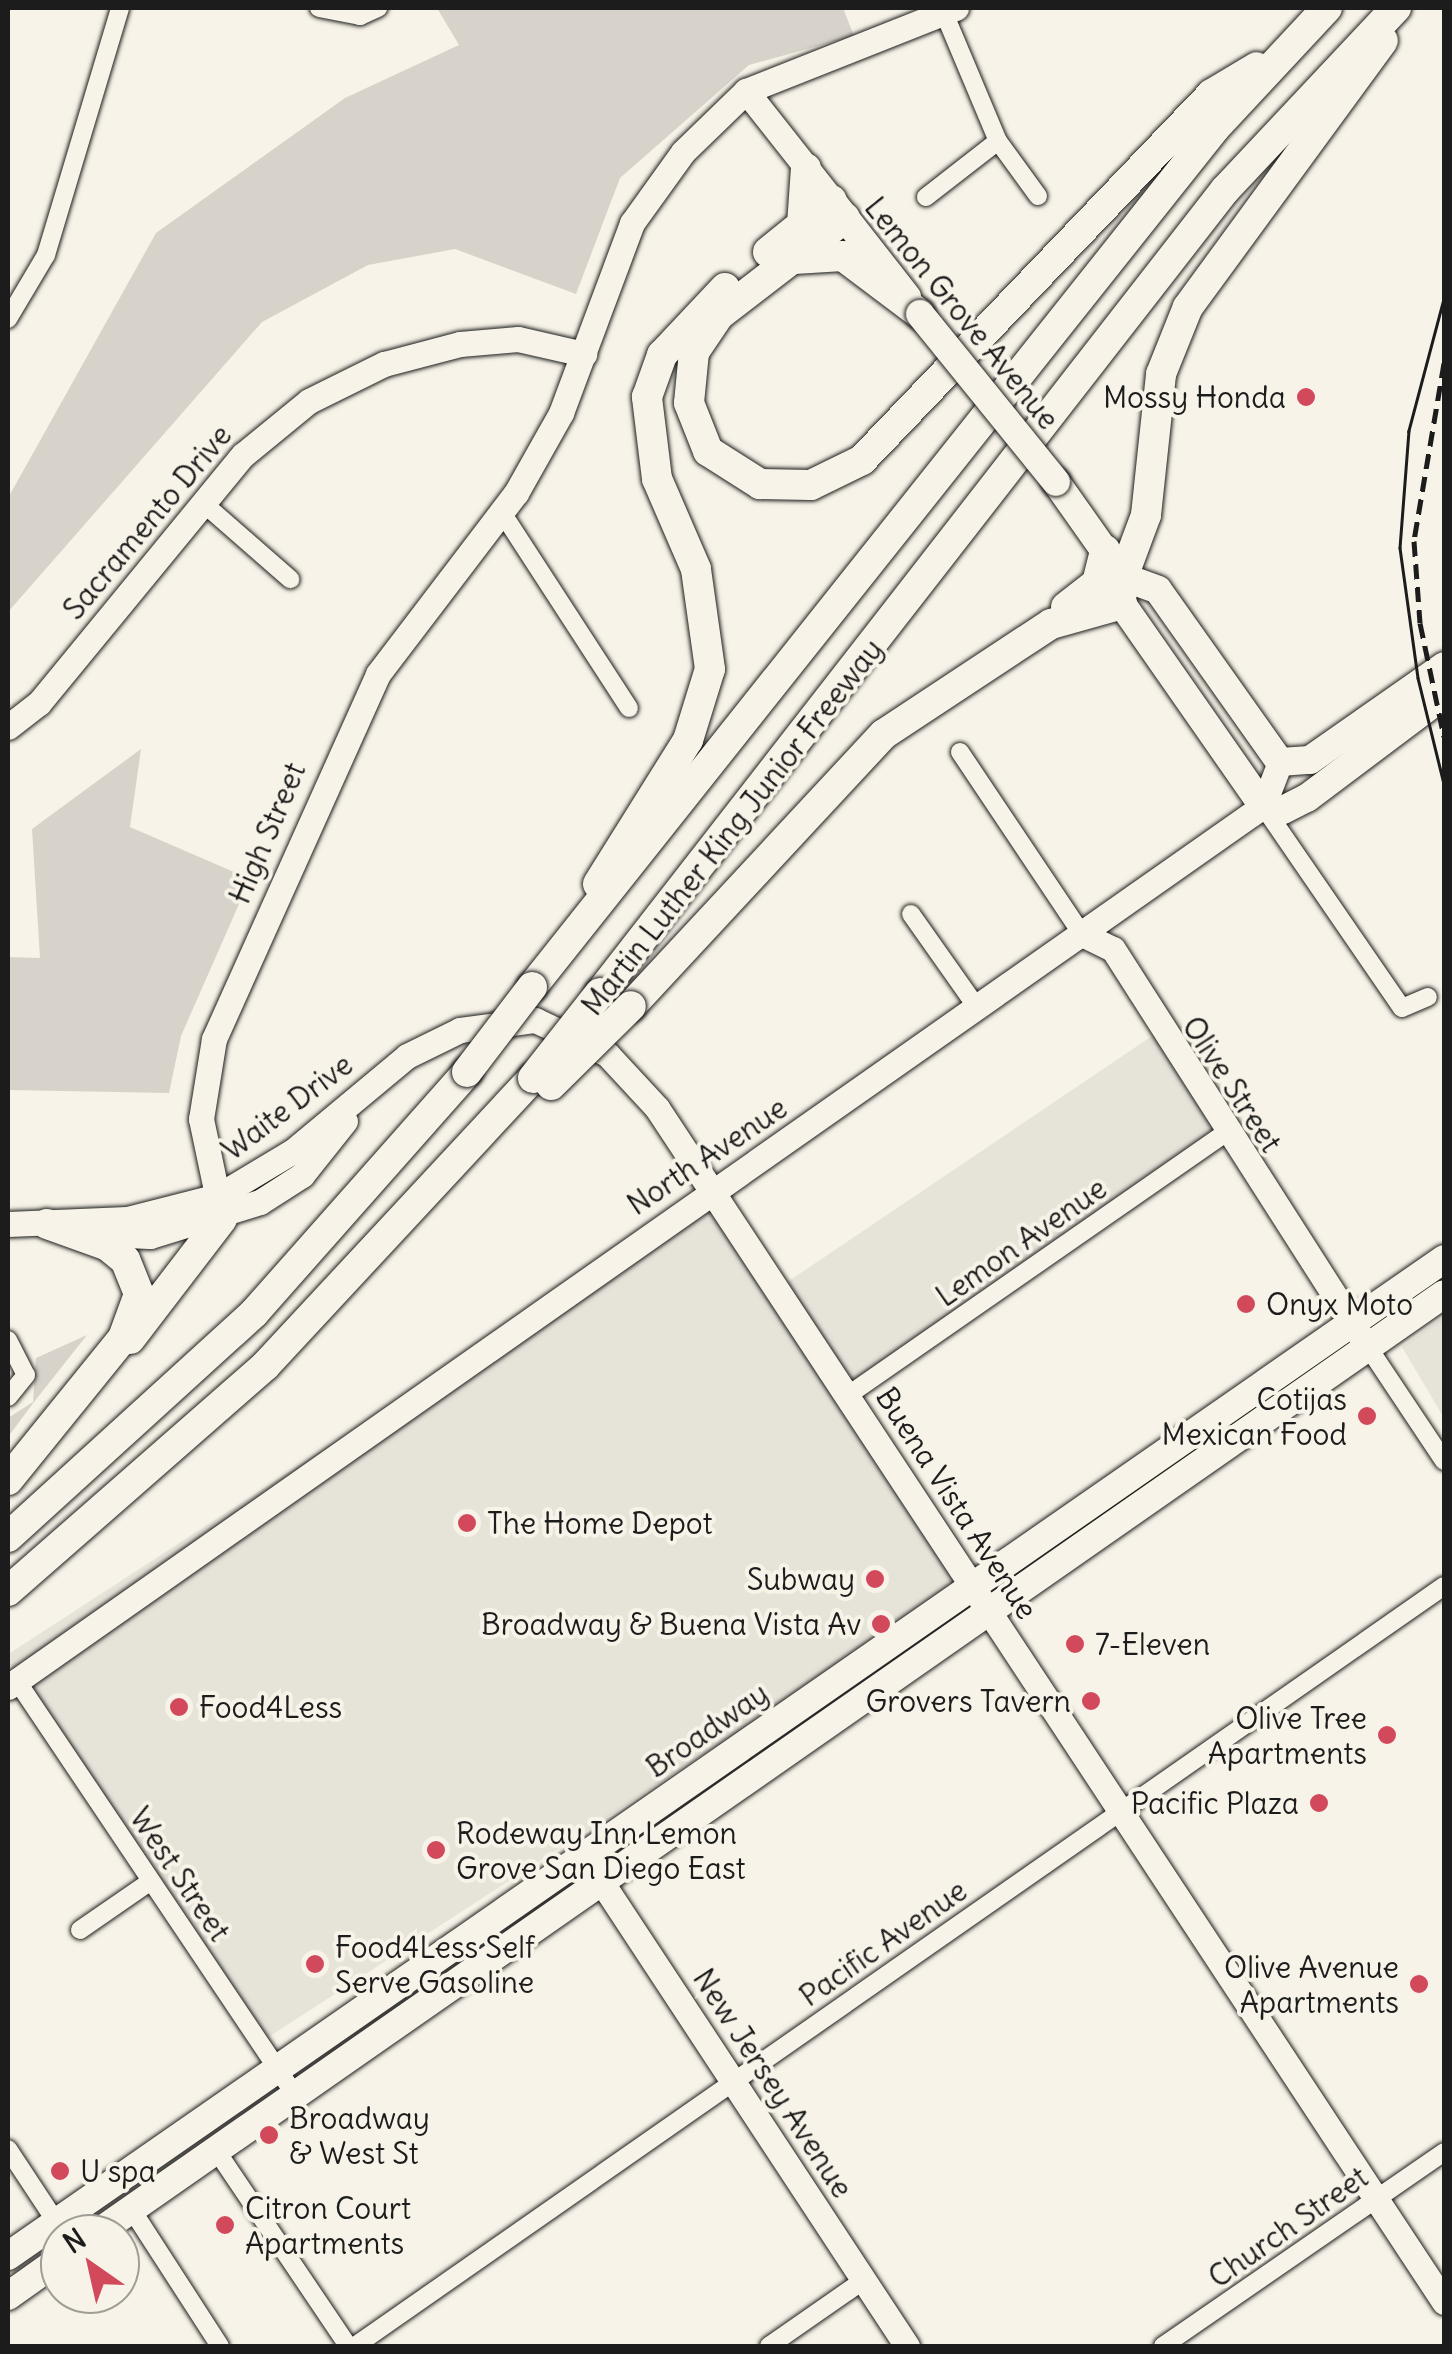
<!DOCTYPE html>
<html>
<head>
<meta charset="utf-8">
<style>
  body { margin:0 }
  #map { position:relative; width:1452px; height:2354px; overflow:hidden; background:#f7f3e8; font-family:Delius,sans-serif }
  div>[style] { position:absolute }
  .built>* { inset:0; background:#e6e3d9; transform-origin:0 0 }
  .green>* { inset:0; background:#d7d3cb }
  .roads { filter:drop-shadow(0 0 2px #1c1c1c) drop-shadow(0 0 2px #1c1c1c) }
  .street>* { height:18px; margin:-9px; padding:0 9px; transform-origin:9px; border-radius:9px; background:#f7f3e8 }
  .secondary>* { height:25px; margin:-12.5px; padding:0 12.5px; transform-origin:12.5px; border-radius:12.5px; background:#f7f3e8 }
  .primary>* { height:28px; margin:-14px; padding:0 14px; transform-origin:14px; border-radius:14px; background:#f7f3e8 }
  .highway>* { height:30px; margin:-15px; padding:0 15px; transform-origin:15px; border-radius:15px; background:#f7f3e8 }
  .tram>* { height:2.5px; margin:-1.25px; padding:0 1.25px; transform-origin:1.25px; border-radius:1.25px; background:#1c1c1c }
  .rail>* { height:5px; margin-top:-2.5px; transform-origin:0; background:repeating-linear-gradient(90deg,#1c1c1c 0 15px,transparent 0 23px) }
  .bridges { filter:drop-shadow(0 0 2px #1c1c1c) drop-shadow(0 0 2px #1c1c1c) }
  .primary-bridge>* { height:28px; margin:-14px; padding:0 14px; transform-origin:14px; border-radius:14px; background:#f7f3e8 }
  .highway-bridge>* { height:30px; margin:-15px; padding:0 15px; transform-origin:15px; border-radius:15px; background:#f7f3e8 }
  .dots>* { width:28px; height:28px; translate:-50% -50%; box-sizing:border-box; border:5px solid #f7f3e8; border-radius:50% }
  span { translate:-50% -50%; white-space:nowrap; text-align:center; line-height:1.15; -webkit-text-stroke:8px #f7f3e8; paint-order:stroke }
  .street-label { font-size:30px; color:#1c1c1c }
  .poi-label { font-size:30px; color:#1c1c1c }
  .right { translate:-100% -50%; text-align:right }
  .left { translate:0 -50%; text-align:left }
  .frame { position:absolute; inset:0; border:10px solid #1c1c1c; pointer-events:none }
  .north { position:absolute; left:40px; top:2214px; width:100px; height:100px; box-sizing:border-box; background:#f7f3e8; border:2px solid #9f9d96; border-radius:50%; rotate:326deg; font-size:28px; font-weight:700; line-height:40px; text-align:center; color:#1c1c1c }
  .north::after { content:''; display:block; margin:auto; width:35px; height:45px; background:#d1495b; clip-path:polygon(50% 0,100% 100%,50% 72%,0 100%) }
</style>
</head>
<body>
<div id="map">
  <div class="built">
    <div style="left:1158px;top:1032px;width:122px;height:456px;rotate:56deg"></div>
    <div style="left:712px;top:1197px;width:463px;height:843px;rotate:57deg"></div>
    <div style="clip-path:polygon(1444px 1316px,1444px 1418px,1402px 1347px)"></div>
  </div>
  <div class="green">
    <div style="clip-path:polygon(437px 8px,843px 8px,854px 36px,749px 65px,620px 178px,576px 294px,455px 249px,368px 265px,262px 322px,8px 612px,8px 498px,156px 233px,345px 98px,459px 45px)"></div>
    <div style="clip-path:polygon(141px 749px,130px 827px,250px 879px,181px 1036px,169px 1093px,8px 1090px,8px 957px,40px 958px,32px 829px)"></div>
    <div style="clip-path:polygon(87px 1335px,34px 1402px,8px 1437px,8px 1418px,33px 1402px,36px 1358px)"></div>
  </div>
  <div class="roads">
    <div class="street">
      <div style="left:319px;top:8px;width:42px;rotate:11deg"></div>
      <div style="left:360px;top:16px;width:20px;rotate:-24deg"></div>
      <div style="left:942px;top:8px;width:144px;rotate:67.2deg"></div>
      <div style="left:998px;top:141px;width:68px;rotate:54deg"></div>
      <div style="left:926px;top:197px;width:91px;rotate:-37.9deg"></div>
      <div style="left:8px;top:319px;width:74px;rotate:-59.3deg"></div>
      <div style="left:46px;top:255px;width:258px;rotate:-73.3deg"></div>
      <div style="left:203px;top:503px;width:116px;rotate:41.1deg"></div>
      <div style="left:501px;top:511px;width:235px;rotate:57deg"></div>
      <div style="left:960px;top:752px;width:219px;rotate:56.2deg"></div>
      <div style="left:1263px;top:806px;width:245px;rotate:55.5deg"></div>
      <div style="left:1402px;top:1008px;width:28px;rotate:-23deg"></div>
      <div style="left:911px;top:914px;width:116px;rotate:54.8deg"></div>
      <div style="left:8px;top:1340px;width:39px;rotate:63deg"></div>
      <div style="left:26px;top:1375px;width:28px;rotate:129deg"></div>
      <div style="left:1368px;top:1347px;width:137px;rotate:56.3deg"></div>
      <div style="left:847px;top:1396px;width:461px;rotate:-34.8deg"></div>
      <div style="left:17px;top:1681px;width:502px;rotate:56.12deg"></div>
      <div style="left:80px;top:1930px;width:86px;rotate:-34.6deg"></div>
      <div style="left:8px;top:2149px;width:102px;rotate:56.6deg"></div>
      <div style="left:218px;top:2153px;width:233px;rotate:56deg"></div>
      <div style="left:132px;top:2210px;width:162px;rotate:57.1deg"></div>
      <div style="left:355px;top:2346px;width:1328px;rotate:-34.91deg"></div>
      <div style="left:769px;top:2346px;width:116px;rotate:-34.8deg"></div>
      <div style="left:1163px;top:2346px;width:341px;rotate:-34.6deg"></div>
    </div>
    <div class="secondary">
      <div style="left:746px;top:91px;width:139px;rotate:51.7deg"></div>
      <div style="left:8px;top:727px;width:39px;rotate:-38deg"></div>
      <div style="left:39px;top:703px;width:321px;rotate:-50.6deg"></div>
      <div style="left:243px;top:455px;width:85px;rotate:-39.3deg"></div>
      <div style="left:309px;top:401px;width:84px;rotate:-26.3deg"></div>
      <div style="left:384px;top:364px;width:79px;rotate:-14.7deg"></div>
      <div style="left:460px;top:344px;width:58px;rotate:-4.9deg"></div>
      <div style="left:518px;top:339px;width:68px;rotate:12.8deg"></div>
      <div style="left:1082px;top:934px;width:34px;rotate:26deg"></div>
      <div style="left:1113px;top:949px;width:473px;rotate:57.4deg"></div>
      <div style="left:220px;top:1209px;width:92px;rotate:-101.9deg"></div>
      <div style="left:201px;top:1119px;width:81px;rotate:-80.8deg"></div>
      <div style="left:214px;top:1039px;width:400px;rotate:-65.8deg"></div>
      <div style="left:378px;top:674px;width:228px;rotate:-52.7deg"></div>
      <div style="left:516px;top:493px;width:92px;rotate:-60.6deg"></div>
      <div style="left:561px;top:413px;width:203px;rotate:-69.5deg"></div>
      <div style="left:632px;top:223px;width:87px;rotate:-54.3deg"></div>
      <div style="left:683px;top:152px;width:88px;rotate:-44.1deg"></div>
      <div style="left:746px;top:91px;width:226px;rotate:-21.6deg"></div>
      <div style="left:8px;top:1224px;width:119px;rotate:-2.4deg"></div>
      <div style="left:127px;top:1219px;width:94px;rotate:-14.2deg"></div>
      <div style="left:218px;top:1196px;width:87px;rotate:-31deg"></div>
      <div style="left:293px;top:1151px;width:148px;rotate:-39.8deg"></div>
      <div style="left:407px;top:1056px;width:59px;rotate:-26.1deg"></div>
      <div style="left:460px;top:1030px;width:76px;rotate:-7.6deg"></div>
      <div style="left:535px;top:1020px;width:80px;rotate:25.3deg"></div>
      <div style="left:607px;top:1054px;width:74px;rotate:47.2deg"></div>
      <div style="left:657px;top:1108px;width:1430px;rotate:56.61deg"></div>
      <div style="left:100px;top:1234px;width:50px;rotate:2.3deg"></div>
      <div style="left:150px;top:1236px;width:115px;rotate:-17.2deg"></div>
      <div style="left:260px;top:1202px;width:50px;rotate:-32.7deg"></div>
      <div style="left:302px;top:1175px;width:69px;rotate:-51.5deg"></div>
      <div style="left:8px;top:1687px;width:1533px;rotate:-35.07deg"></div>
      <div style="left:1263px;top:806px;width:47px;rotate:-68.9deg"></div>
      <div style="left:591px;top:1866px;width:575px;rotate:56.64deg"></div>
    </div>
    <div class="primary">
      <div style="left:832px;top:201px;width:122px;rotate:52deg"></div>
      <div style="left:1056px;top:482px;width:116px;rotate:54.8deg"></div>
      <div style="left:1123px;top:577px;width:37px;rotate:20deg"></div>
      <div style="left:1158px;top:590px;width:211px;rotate:54.7deg"></div>
      <div style="left:1280px;top:762px;width:30px;rotate:-4deg"></div>
      <div style="left:1310px;top:760px;width:164px;rotate:-35deg"></div>
      <div style="left:1123px;top:584px;width:20px;rotate:93deg"></div>
      <div style="left:1122px;top:604px;width:246px;rotate:55.1deg"></div>
      <div style="left:1263px;top:806px;width:20px;rotate:11deg"></div>
      <div style="left:1283px;top:810px;width:27px;rotate:-27deg"></div>
      <div style="left:1307px;top:798px;width:171px;rotate:-36.9deg"></div>
      <div style="left:96px;top:2234px;width:1643px;rotate:-34.89deg"></div>
      <div style="left:8px;top:2256px;width:1748px;rotate:-34.77deg"></div>
      <div style="left:8px;top:2296px;width:64px;rotate:-35.4deg"></div>
    </div>
    <div class="highway">
      <div style="left:845px;top:218px;width:159px;rotate:142.4deg"></div>
      <div style="left:719px;top:315px;width:45px;rotate:124deg"></div>
      <div style="left:694px;top:352px;width:51px;rotate:95.6deg"></div>
      <div style="left:689px;top:403px;width:52px;rotate:68.4deg"></div>
      <div style="left:708px;top:451px;width:62px;rotate:32.4deg"></div>
      <div style="left:760px;top:484px;width:51px;rotate:1.1deg"></div>
      <div style="left:811px;top:485px;width:57px;rotate:-26.1deg"></div>
      <div style="left:862px;top:460px;width:506px;rotate:-46.28deg"></div>
      <div style="left:1212px;top:94px;width:52px;rotate:-31deg"></div>
      <div style="left:802px;top:225px;width:57px;rotate:-86deg"></div>
      <div style="left:768px;top:252px;width:82px;rotate:-39.1deg"></div>
      <div style="left:794px;top:259px;width:49px;rotate:-3.5deg"></div>
      <div style="left:843px;top:256px;width:96px;rotate:37deg"></div>
      <div style="left:1123px;top:577px;width:66px;rotate:-69.6deg"></div>
      <div style="left:1146px;top:515px;width:142px;rotate:-83.9deg"></div>
      <div style="left:1161px;top:374px;width:72px;rotate:-68.1deg"></div>
      <div style="left:1188px;top:307px;width:330px;rotate:-53.8deg"></div>
      <div style="left:1066px;top:607px;width:39px;rotate:-38deg"></div>
      <div style="left:1097px;top:583px;width:34px;rotate:-76deg"></div>
      <div style="left:598px;top:884px;width:170px;rotate:-58deg"></div>
      <div style="left:688px;top:740px;width:74px;rotate:-72.8deg"></div>
      <div style="left:710px;top:669px;width:101px;rotate:-98deg"></div>
      <div style="left:696px;top:569px;width:98px;rotate:-113.4deg"></div>
      <div style="left:657px;top:479px;width:83px;rotate:-97deg"></div>
      <div style="left:647px;top:397px;width:45px;rotate:-70.3deg"></div>
      <div style="left:662px;top:355px;width:92px;rotate:-46.8deg"></div>
      <div style="left:532px;top:987px;width:1097px;rotate:-51.51deg"></div>
      <div style="left:1215px;top:128px;width:164px;rotate:-47deg"></div>
      <div style="left:600px;top:993px;width:1018px;rotate:-52.11deg"></div>
      <div style="left:1225px;top:190px;width:250px;rotate:-46.8deg"></div>
      <div style="left:631px;top:1006px;width:371px;rotate:-47.1deg"></div>
      <div style="left:884px;top:734px;width:200px;rotate:-33.4deg"></div>
      <div style="left:1051px;top:624px;width:74px;rotate:-15.7deg"></div>
      <div style="left:130px;top:1339px;width:151px;rotate:-52.5deg"></div>
      <div style="left:8px;top:1480px;width:183px;rotate:-51deg"></div>
      <div style="left:123px;top:1338px;width:47px;rotate:-70deg"></div>
      <div style="left:139px;top:1294px;width:37px;rotate:-112deg"></div>
      <div style="left:125px;top:1260px;width:22px;rotate:-141deg"></div>
      <div style="left:108px;top:1246px;width:65px;rotate:-160.2deg"></div>
      <div style="left:8px;top:1537px;width:333px;rotate:-42.3deg"></div>
      <div style="left:254px;top:1313px;width:322px;rotate:-48.5deg"></div>
      <div style="left:8px;top:1591px;width:342px;rotate:-41.2deg"></div>
      <div style="left:265px;top:1366px;width:393px;rotate:-47.1deg"></div>
    </div>
  </div>
  <div class="tram">
    <div style="left:1444px;top:299px;width:137px;rotate:104.9deg"></div>
    <div style="left:1409px;top:431px;width:117px;rotate:94.4deg"></div>
    <div style="left:1400px;top:548px;width:131px;rotate:82.1deg"></div>
    <div style="left:1418px;top:678px;width:109px;rotate:76.2deg"></div>
  </div>
  <div class="rail">
    <div style="left:1444px;top:363px;width:181px;rotate:99.6deg"></div>
    <div style="left:1414px;top:541px;width:82px;rotate:85.8deg"></div>
    <div style="left:1420px;top:623px;width:116px;rotate:78.1deg"></div>
  </div>
  <div class="bridges">
    <div class="primary-bridge">
      <div style="left:920px;top:314px;width:216px;rotate:51deg"></div>
    </div>
    <div class="highway-bridge">
      <div style="left:467px;top:1072px;width:107px;rotate:-52.6deg"></div>
      <div style="left:533px;top:1078px;width:108px;rotate:-51.8deg"></div>
      <div style="left:551px;top:1085px;width:112px;rotate:-44.6deg"></div>
    </div>
  </div>
  <div class="dots">
    <div style="left:1306px;top:397px;background:#d1495b"></div>
    <div style="left:1246px;top:1304px;background:#d1495b"></div>
    <div style="left:1367px;top:1416px;background:#d1495b"></div>
    <div style="left:467px;top:1523px;background:#d1495b"></div>
    <div style="left:875px;top:1579px;background:#d1495b"></div>
    <div style="left:881px;top:1624px;background:#d1495b"></div>
    <div style="left:1075px;top:1644px;background:#d1495b"></div>
    <div style="left:1091px;top:1701px;background:#d1495b"></div>
    <div style="left:179px;top:1707px;background:#d1495b"></div>
    <div style="left:1387px;top:1735px;background:#d1495b"></div>
    <div style="left:1319px;top:1803px;background:#d1495b"></div>
    <div style="left:436px;top:1850px;background:#d1495b"></div>
    <div style="left:315px;top:1964px;background:#d1495b"></div>
    <div style="left:1419px;top:1984px;background:#d1495b"></div>
    <div style="left:269px;top:2135px;background:#d1495b"></div>
    <div style="left:60px;top:2171px;background:#d1495b"></div>
    <div style="left:225px;top:2225px;background:#d1495b"></div>
  </div>
  <div class="street-label">
    <span style="left:962px;top:313px;rotate:51deg">Lemon Grove Avenue</span>
    <span style="left:147px;top:522px;rotate:-50deg">Sacramento Drive</span>
    <span style="left:732px;top:827px;rotate:-52deg">Martin Luther King Junior Freeway</span>
    <span style="left:267px;top:833px;rotate:-67deg">High Street</span>
    <span style="left:1232px;top:1084px;rotate:57deg">Olive Street</span>
    <span style="left:287px;top:1107px;rotate:-37deg">Waite Drive</span>
    <span style="left:707px;top:1156px;rotate:-34deg">North Avenue</span>
    <span style="left:1021px;top:1242px;rotate:-35deg">Lemon Avenue</span>
    <span style="left:957px;top:1503px;rotate:57deg">Buena Vista Avenue</span>
    <span style="left:707px;top:1730px;rotate:-35deg">Broadway</span>
    <span style="left:180px;top:1874px;rotate:56deg">West Street</span>
    <span style="left:883px;top:1943px;rotate:-35deg">Pacific Avenue</span>
    <span style="left:773px;top:2083px;rotate:57deg">New Jersey Avenue</span>
    <span style="left:1288px;top:2227px;rotate:-35deg">Church Street</span>
  </div>
  <div class="poi-label">
    <span class="right" style="left:1286px;top:397px">Mossy Honda</span>
    <span class="left" style="left:1266px;top:1304px">Onyx Moto</span>
    <span class="right" style="left:1347px;top:1416px">Cotijas<br>Mexican Food</span>
    <span class="left" style="left:487px;top:1523px">The Home Depot</span>
    <span class="right" style="left:855px;top:1579px">Subway</span>
    <span class="right" style="left:861px;top:1624px">Broadway &amp; Buena Vista Av</span>
    <span class="left" style="left:1095px;top:1644px">7-Eleven</span>
    <span class="right" style="left:1071px;top:1701px">Grovers Tavern</span>
    <span class="left" style="left:199px;top:1707px">Food4Less</span>
    <span class="right" style="left:1367px;top:1735px">Olive Tree<br>Apartments</span>
    <span class="right" style="left:1299px;top:1803px">Pacific Plaza</span>
    <span class="left" style="left:456px;top:1850px">Rodeway Inn Lemon<br>Grove San Diego East</span>
    <span class="left" style="left:335px;top:1964px">Food4Less Self<br>Serve Gasoline</span>
    <span class="right" style="left:1399px;top:1984px">Olive Avenue<br>Apartments</span>
    <span class="left" style="left:289px;top:2135px">Broadway<br>&amp; West St</span>
    <span class="left" style="left:80px;top:2171px">U spa</span>
    <span class="left" style="left:245px;top:2225px">Citron Court<br>Apartments</span>
  </div>
  <div class="frame"></div>
  <div class="north">N</div>
</div>
</body>
</html>
